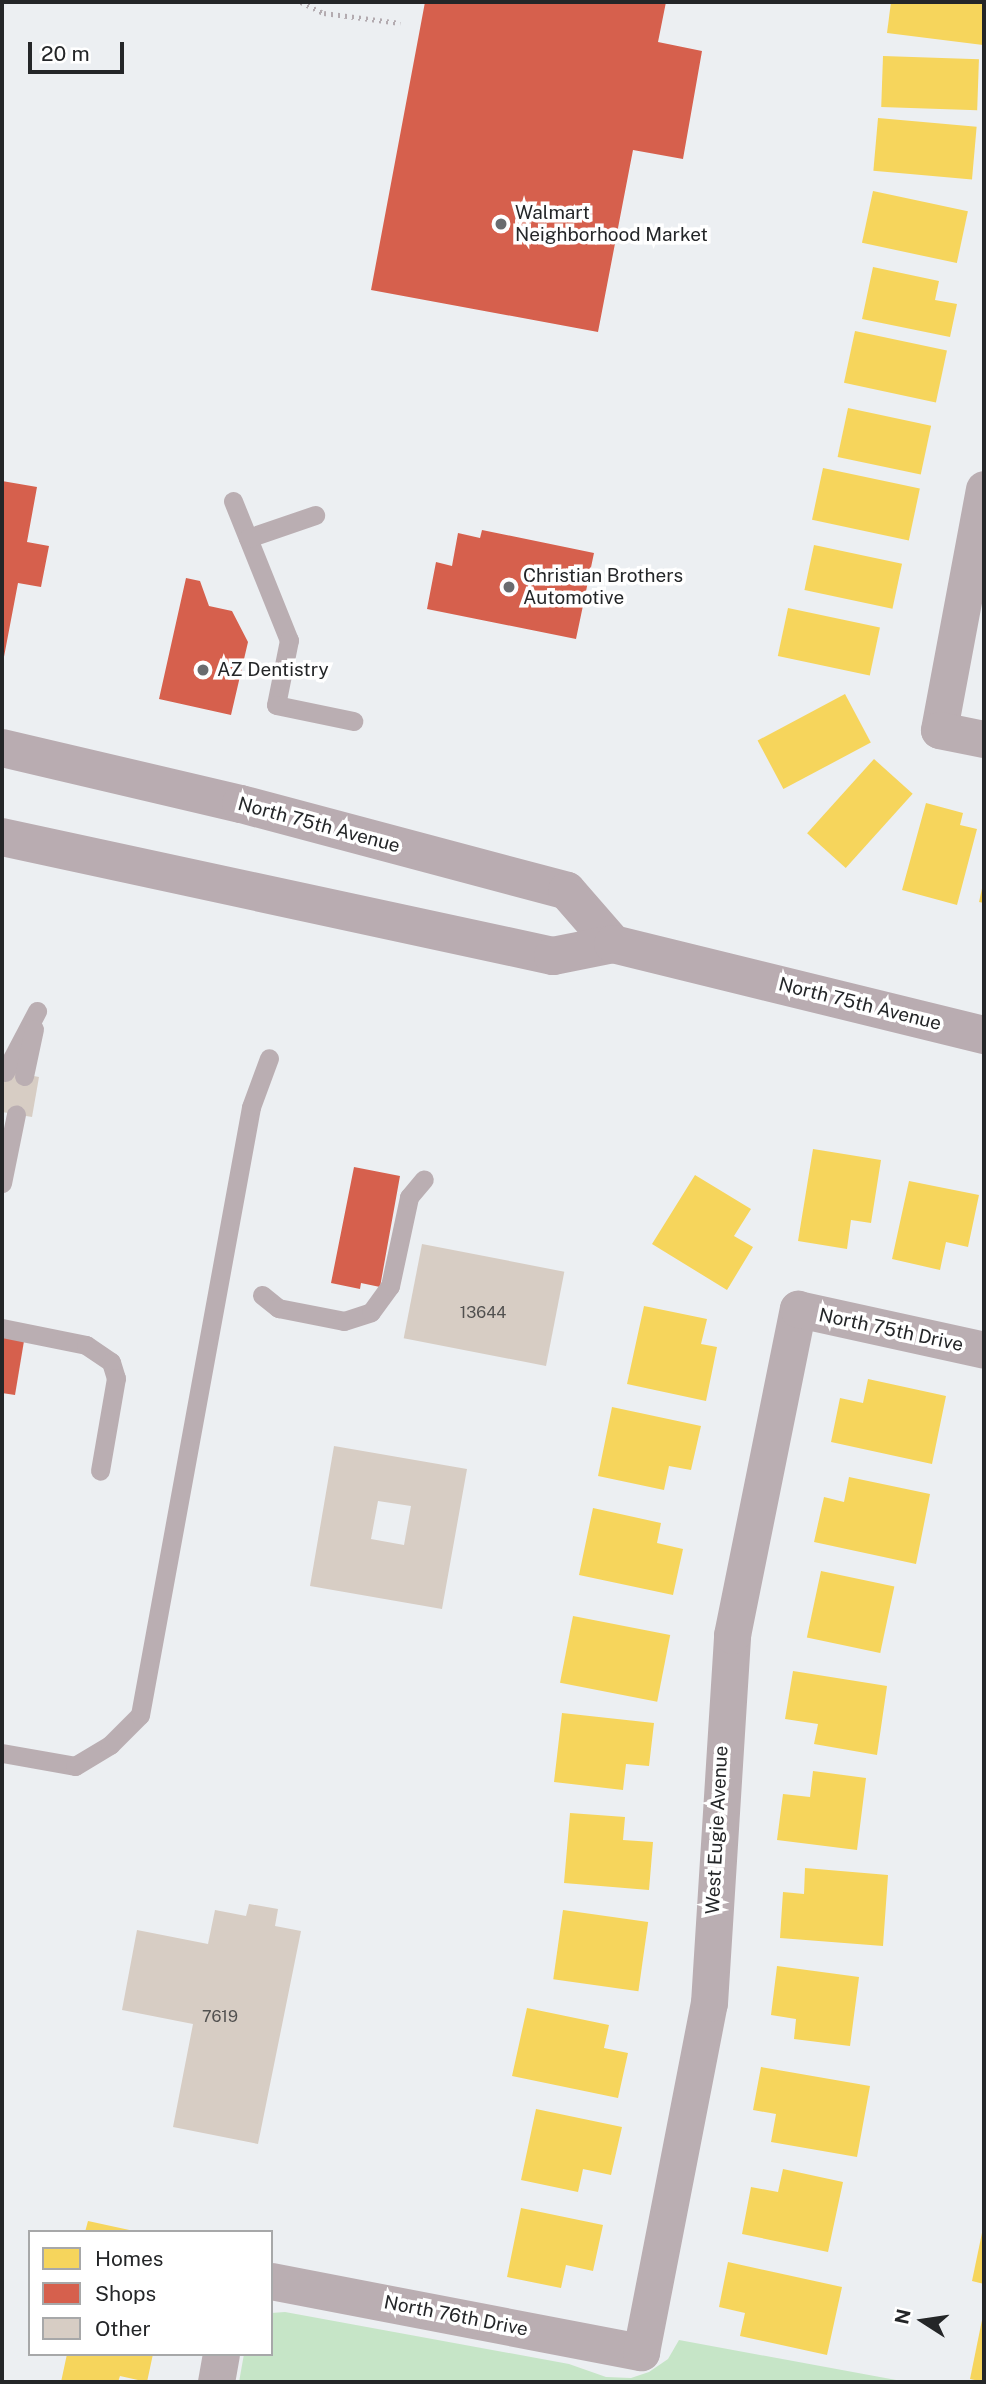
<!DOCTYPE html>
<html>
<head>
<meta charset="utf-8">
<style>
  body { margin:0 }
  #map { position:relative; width:986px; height:2384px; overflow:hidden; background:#eceff2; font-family:"Public Sans",sans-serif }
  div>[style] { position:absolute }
  .green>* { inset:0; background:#c6e5c7 }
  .homes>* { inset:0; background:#f6d55c; transform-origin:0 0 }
  .shops>* { inset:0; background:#d6604d }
  .building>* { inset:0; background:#d7cdc4; transform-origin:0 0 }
  .path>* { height:4.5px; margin-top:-2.25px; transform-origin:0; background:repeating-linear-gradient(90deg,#b3abb0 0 2px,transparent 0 7px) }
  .lane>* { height:19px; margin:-9.5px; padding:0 9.5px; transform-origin:9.5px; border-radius:9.5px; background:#baaeb2 }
  .street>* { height:37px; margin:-18.5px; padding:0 18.5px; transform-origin:18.5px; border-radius:18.5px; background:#baaeb2 }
  .secondary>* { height:38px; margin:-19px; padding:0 19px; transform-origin:19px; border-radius:19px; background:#b9acb1 }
  .dots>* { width:19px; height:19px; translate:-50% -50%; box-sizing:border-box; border:4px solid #fff; border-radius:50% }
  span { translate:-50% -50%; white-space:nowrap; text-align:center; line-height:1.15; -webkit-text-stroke:7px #fff; paint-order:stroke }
  .number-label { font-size:16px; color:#51504f }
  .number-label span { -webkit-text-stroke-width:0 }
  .poi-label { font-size:19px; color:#242628 }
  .left { translate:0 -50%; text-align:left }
  .street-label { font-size:19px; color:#242628 }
  .frame { position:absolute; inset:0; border:4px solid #242628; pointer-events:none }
  .legend { position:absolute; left:28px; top:2230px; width:245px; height:126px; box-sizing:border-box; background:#fff; border:2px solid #a7a8a9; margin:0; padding:9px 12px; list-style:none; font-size:21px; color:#242628 }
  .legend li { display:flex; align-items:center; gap:14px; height:35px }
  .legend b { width:35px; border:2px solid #a7a8a9 }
  .north { position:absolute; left:888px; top:2286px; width:70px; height:70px; -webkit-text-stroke:5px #fff; paint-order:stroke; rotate:282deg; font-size:19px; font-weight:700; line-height:28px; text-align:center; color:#242628 }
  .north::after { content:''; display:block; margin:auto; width:24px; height:32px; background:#242628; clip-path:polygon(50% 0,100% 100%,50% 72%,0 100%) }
  .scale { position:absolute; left:28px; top:42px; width:96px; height:32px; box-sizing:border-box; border:4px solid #242628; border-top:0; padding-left:9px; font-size:21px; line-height:24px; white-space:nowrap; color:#242628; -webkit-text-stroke:5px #fff; paint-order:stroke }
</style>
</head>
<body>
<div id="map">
  <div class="green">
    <div style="clip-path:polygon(285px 2312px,569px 2364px,606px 2377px,631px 2378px,649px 2372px,668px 2359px,679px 2340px,907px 2382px,239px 2382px,244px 2354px,271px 2354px,271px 2313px)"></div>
  </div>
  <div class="homes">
    <div style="clip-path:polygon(891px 2px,984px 2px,983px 45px,887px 33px)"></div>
    <div style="left:883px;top:56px;width:96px;height:51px;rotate:2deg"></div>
    <div style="left:878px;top:118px;width:99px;height:53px;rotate:5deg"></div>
    <div style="left:873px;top:191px;width:97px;height:53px;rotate:12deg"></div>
    <div style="clip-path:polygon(873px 267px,939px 281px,935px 300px,957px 304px,950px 337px,862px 319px)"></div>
    <div style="left:855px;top:331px;width:94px;height:53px;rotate:12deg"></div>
    <div style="left:848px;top:408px;width:85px;height:50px;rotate:12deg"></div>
    <div style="left:823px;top:468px;width:99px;height:53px;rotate:12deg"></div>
    <div style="left:814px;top:545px;width:90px;height:46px;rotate:12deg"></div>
    <div style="left:788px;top:608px;width:94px;height:49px;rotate:12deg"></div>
    <div style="left:845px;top:694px;width:55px;height:99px;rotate:62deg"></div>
    <div style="left:874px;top:759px;width:52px;height:100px;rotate:42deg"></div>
    <div style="clip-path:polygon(926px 803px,963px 813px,960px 825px,977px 829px,957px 905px,902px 890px)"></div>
    <div style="clip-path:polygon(983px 884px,984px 884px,984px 903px,979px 902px)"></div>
    <div style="clip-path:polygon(813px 1149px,881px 1160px,871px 1223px,851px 1220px,847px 1249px,798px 1241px)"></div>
    <div style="clip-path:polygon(695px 1175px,751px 1209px,734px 1236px,753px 1247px,727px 1290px,652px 1244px)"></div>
    <div style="clip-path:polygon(909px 1181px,979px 1195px,968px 1247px,946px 1242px,940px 1270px,892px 1259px)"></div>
    <div style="clip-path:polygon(644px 1306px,707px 1319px,701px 1344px,717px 1347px,706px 1401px,627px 1384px)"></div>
    <div style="clip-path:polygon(868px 1379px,946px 1396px,932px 1464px,831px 1442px,840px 1398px,863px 1403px)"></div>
    <div style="clip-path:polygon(612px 1407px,701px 1426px,691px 1470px,669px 1466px,664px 1490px,598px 1476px)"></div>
    <div style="clip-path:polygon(849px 1477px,930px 1494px,916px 1564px,814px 1542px,824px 1497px,844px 1502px)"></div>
    <div style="clip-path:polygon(593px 1508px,661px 1523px,657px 1543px,683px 1549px,673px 1595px,579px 1575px)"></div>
    <div style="left:821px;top:1571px;width:75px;height:68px;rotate:12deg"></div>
    <div style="left:573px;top:1616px;width:99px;height:68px;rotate:11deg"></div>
    <div style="clip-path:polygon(793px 1671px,887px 1686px,877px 1755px,814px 1744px,818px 1724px,785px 1719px)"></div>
    <div style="clip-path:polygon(562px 1713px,654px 1723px,649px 1766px,626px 1764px,623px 1790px,554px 1782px)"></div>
    <div style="clip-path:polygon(813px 1771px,866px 1778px,857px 1850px,777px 1840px,783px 1794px,810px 1797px)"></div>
    <div style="clip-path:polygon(570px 1813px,625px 1817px,623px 1840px,653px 1842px,649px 1890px,564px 1883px)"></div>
    <div style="clip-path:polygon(805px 1868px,888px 1875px,883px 1946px,780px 1938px,783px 1892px,804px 1894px)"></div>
    <div style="left:563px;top:1910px;width:86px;height:70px;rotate:8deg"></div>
    <div style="clip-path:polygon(777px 1966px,859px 1977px,850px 2046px,794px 2039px,796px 2019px,771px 2015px)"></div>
    <div style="clip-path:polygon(527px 2008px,609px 2025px,604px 2048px,628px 2053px,618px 2098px,512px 2076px)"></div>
    <div style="clip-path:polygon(761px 2067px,870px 2086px,857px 2157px,771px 2142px,776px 2114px,753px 2110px)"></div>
    <div style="clip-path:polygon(536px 2109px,622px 2127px,611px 2175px,583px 2169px,578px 2192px,521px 2180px)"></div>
    <div style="clip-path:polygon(783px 2169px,843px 2182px,828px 2252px,742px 2234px,751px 2187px,778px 2192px)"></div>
    <div style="clip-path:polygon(521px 2208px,603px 2225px,593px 2271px,566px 2265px,561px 2288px,507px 2277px)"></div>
    <div style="clip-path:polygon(88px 2221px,134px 2231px,134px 2232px,85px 2232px)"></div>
    <div style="clip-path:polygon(983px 2228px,984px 2228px,984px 2284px,972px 2281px)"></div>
    <div style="clip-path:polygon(728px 2262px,842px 2287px,827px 2355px,740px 2336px,745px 2313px,719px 2307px)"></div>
    <div style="clip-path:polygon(983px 2315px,984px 2315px,984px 2382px,970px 2379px)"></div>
    <div style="clip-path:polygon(67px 2354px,153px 2354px,147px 2382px,120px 2376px,118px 2382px,61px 2382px)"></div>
  </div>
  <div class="shops">
    <div style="clip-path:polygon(425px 2px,666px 2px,658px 42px,702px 51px,683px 159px,633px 150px,598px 332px,371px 290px)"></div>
    <div style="clip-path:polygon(2px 481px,37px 487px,27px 542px,49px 546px,41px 587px,18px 583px,3px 662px)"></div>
    <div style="clip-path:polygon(482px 530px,594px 553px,576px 639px,427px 609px,436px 562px,452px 566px,458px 533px,480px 538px)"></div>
    <div style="clip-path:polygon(186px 578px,200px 581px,209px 606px,232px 611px,248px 642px,231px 715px,159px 699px)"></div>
    <div style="clip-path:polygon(354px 1167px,400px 1176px,380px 1287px,361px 1283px,360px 1289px,331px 1283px)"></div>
    <div style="clip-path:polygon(2px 1337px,24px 1341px,15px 1395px,2px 1393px)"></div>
  </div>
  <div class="building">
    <div style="clip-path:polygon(2px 1070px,39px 1077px,32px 1117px,2px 1112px)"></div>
    <div style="left:422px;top:1244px;width:145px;height:96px;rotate:11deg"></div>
    <div style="clip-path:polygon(evenodd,334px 1446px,467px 1469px,442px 1609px,310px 1586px,334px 1446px,378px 1501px,411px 1506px,404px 1545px,371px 1539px,378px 1501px)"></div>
    <div style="clip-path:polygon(249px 1904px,278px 1909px,275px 1926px,301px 1931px,258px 2144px,173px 2127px,193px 2024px,122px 2010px,137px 1930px,208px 1944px,215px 1910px,246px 1916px)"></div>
  </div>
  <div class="path">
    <div style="left:301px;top:2px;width:25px;rotate:26deg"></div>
    <div style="left:324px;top:13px;width:77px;rotate:7.5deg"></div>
  </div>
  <div class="lane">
    <div style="left:233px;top:501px;width:150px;rotate:68.1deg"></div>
    <div style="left:289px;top:640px;width:66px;rotate:101.3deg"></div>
    <div style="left:276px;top:705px;width:79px;rotate:11.7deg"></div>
    <div style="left:248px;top:538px;width:71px;rotate:-18.9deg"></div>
    <div style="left:5px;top:1072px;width:69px;rotate:-62.3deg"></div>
    <div style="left:24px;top:1076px;width:48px;rotate:-78deg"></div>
    <div style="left:2px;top:1183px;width:70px;rotate:-78.5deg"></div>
    <div style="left:262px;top:1295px;width:21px;rotate:39deg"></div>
    <div style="left:278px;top:1308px;width:67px;rotate:11.1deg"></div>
    <div style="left:344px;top:1321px;width:28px;rotate:-18deg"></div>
    <div style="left:371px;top:1312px;width:32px;rotate:-54deg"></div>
    <div style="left:390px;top:1286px;width:91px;rotate:-77.9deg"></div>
    <div style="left:409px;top:1197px;width:23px;rotate:-50deg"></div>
    <div style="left:2px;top:1328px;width:86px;rotate:11.4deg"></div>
    <div style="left:86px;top:1345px;width:30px;rotate:34deg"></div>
    <div style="left:111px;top:1362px;width:17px;rotate:73deg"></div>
    <div style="left:116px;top:1378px;width:94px;rotate:99.8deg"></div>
    <div style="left:2px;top:1753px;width:74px;rotate:10.1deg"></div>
    <div style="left:75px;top:1766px;width:41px;rotate:-31deg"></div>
    <div style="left:110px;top:1745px;width:42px;rotate:-45deg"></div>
    <div style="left:140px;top:1715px;width:618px;rotate:-79.65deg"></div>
    <div style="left:251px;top:1107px;width:52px;rotate:-69.8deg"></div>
  </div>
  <div class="street">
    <div style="left:984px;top:489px;width:245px;rotate:100.6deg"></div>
    <div style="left:939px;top:730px;width:46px;rotate:11.3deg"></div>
    <div style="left:271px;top:2281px;width:377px;rotate:10.9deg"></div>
    <div style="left:641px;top:2352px;width:356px;rotate:-79deg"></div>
    <div style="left:709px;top:2003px;width:369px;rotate:-86.4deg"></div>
    <div style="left:732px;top:1635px;width:333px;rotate:-78.6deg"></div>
    <div style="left:798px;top:1309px;width:190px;rotate:12.4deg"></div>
    <div style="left:216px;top:2382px;width:28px;rotate:-80deg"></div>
  </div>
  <div class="secondary">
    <div style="left:2px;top:748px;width:245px;rotate:13.2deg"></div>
    <div style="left:241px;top:804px;width:337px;rotate:14.9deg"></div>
    <div style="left:567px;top:891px;width:70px;rotate:49deg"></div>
    <div style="left:2px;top:837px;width:564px;rotate:12.19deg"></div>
    <div style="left:553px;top:956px;width:61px;rotate:-11.3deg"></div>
    <div style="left:613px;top:944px;width:382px;rotate:13.8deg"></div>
  </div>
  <div class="dots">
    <div style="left:501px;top:224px;background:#6a6c6f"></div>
    <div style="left:509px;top:587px;background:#6a6c6f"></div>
    <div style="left:203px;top:670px;background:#6a6c6f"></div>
  </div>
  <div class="number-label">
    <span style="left:483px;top:1313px">13644</span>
    <span style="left:220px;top:2017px">7619</span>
  </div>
  <div class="poi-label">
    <span class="left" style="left:515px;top:224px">Walmart<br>Neighborhood Market</span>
    <span class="left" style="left:523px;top:587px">Christian Brothers<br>Automotive</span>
    <span class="left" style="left:217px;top:670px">AZ Dentistry</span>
  </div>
  <div class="street-label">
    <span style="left:319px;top:825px;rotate:15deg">North 75th Avenue</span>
    <span style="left:860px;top:1004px;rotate:14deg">North 75th Avenue</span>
    <span style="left:891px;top:1330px;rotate:12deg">North 75th Drive</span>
    <span style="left:717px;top:1830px;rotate:-87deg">West Eugie Avenue</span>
    <span style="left:456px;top:2316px;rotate:11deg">North 76th Drive</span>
  </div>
  <div class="frame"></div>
  <ul class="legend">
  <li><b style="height:19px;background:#f6d55c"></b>Homes</li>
  <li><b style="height:19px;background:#d6604d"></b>Shops</li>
  <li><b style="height:19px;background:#d7cdc4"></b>Other</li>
  </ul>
  <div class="north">N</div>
  <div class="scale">20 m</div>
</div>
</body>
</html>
